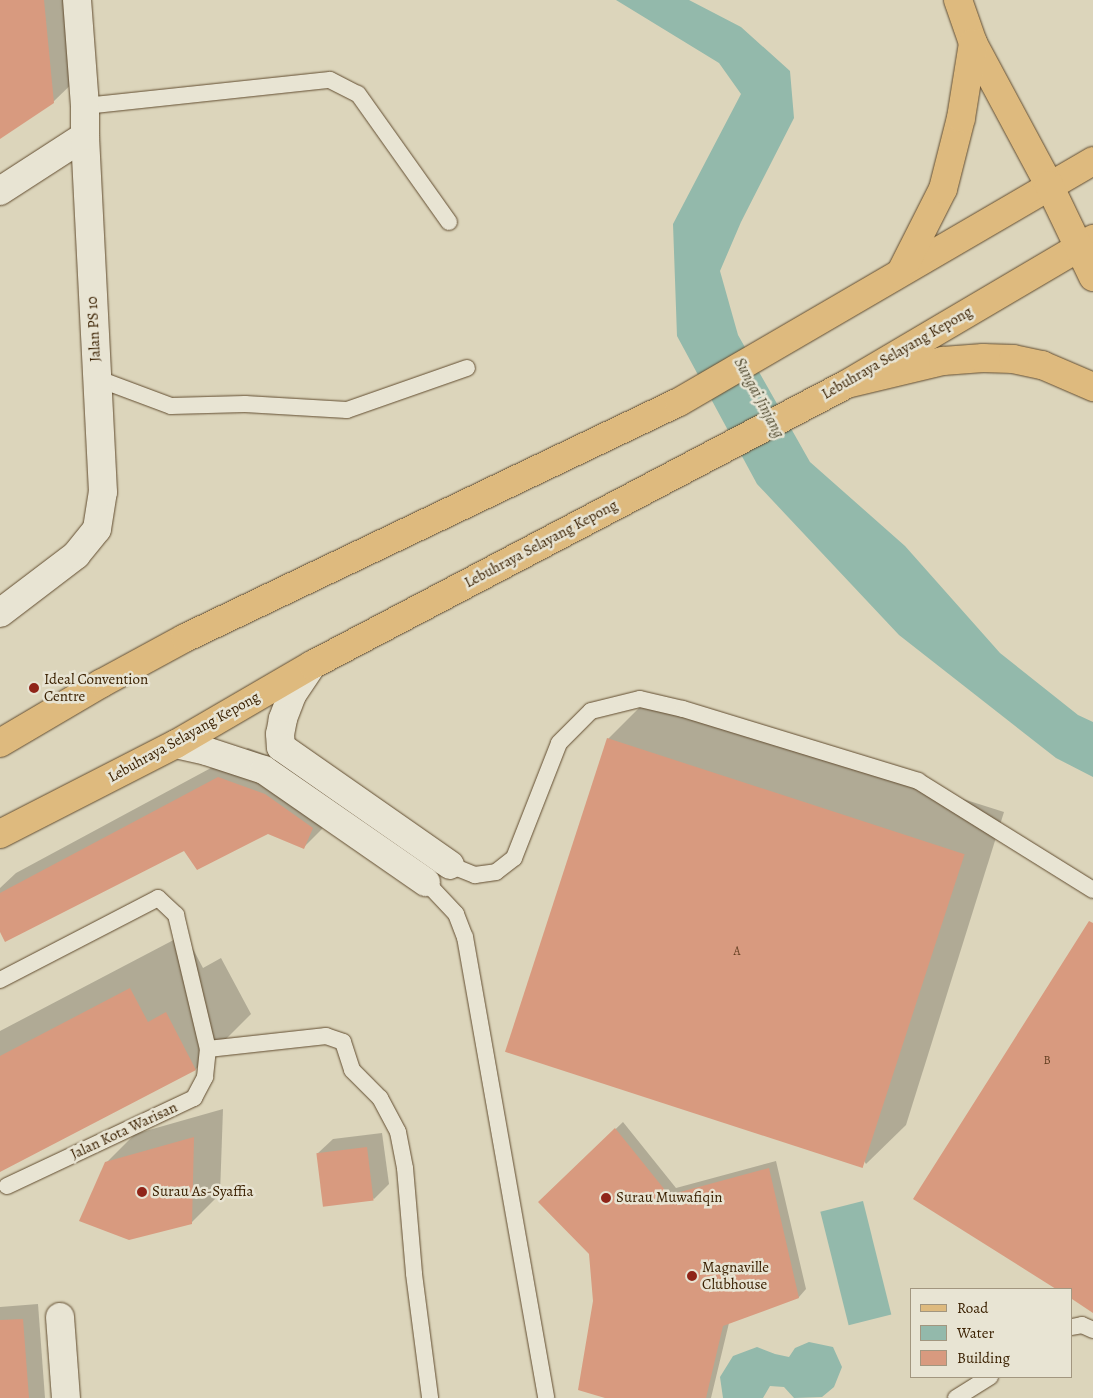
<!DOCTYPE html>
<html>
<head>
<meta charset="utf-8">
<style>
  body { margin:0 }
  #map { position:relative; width:1093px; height:1398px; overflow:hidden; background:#dcd5bb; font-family:Alegreya,serif }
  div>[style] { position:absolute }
  .water>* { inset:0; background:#93b9ab; transform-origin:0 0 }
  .shadow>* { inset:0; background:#0003 }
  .building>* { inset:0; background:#d89a7f; transform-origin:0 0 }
  .roads { filter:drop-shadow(0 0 1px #624d30) drop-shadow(0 0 1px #624d30) }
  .lane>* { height:16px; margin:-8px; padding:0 8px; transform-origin:8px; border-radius:8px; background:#e8e4d3 }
  .street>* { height:28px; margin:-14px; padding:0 14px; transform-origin:14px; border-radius:14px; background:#e8e4d3 }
  .primary>* { height:28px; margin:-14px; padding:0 14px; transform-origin:14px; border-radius:14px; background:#deba7e }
  .highway>* { height:28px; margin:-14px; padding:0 14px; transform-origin:14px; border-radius:14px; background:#deba7e }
  .dots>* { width:14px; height:14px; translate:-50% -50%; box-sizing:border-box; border:2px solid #e8e4d3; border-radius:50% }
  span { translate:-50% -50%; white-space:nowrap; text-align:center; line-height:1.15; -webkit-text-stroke:5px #e8e4d3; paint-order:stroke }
  .number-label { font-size:12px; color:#623e20 }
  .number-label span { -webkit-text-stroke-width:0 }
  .street-label { font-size:15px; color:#3a2001 }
  .poi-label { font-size:15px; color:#3a2001 }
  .left { translate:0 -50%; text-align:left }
  .water-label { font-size:16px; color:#554e34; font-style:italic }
  .legend { position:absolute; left:910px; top:1288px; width:162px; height:90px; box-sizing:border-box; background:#e8e4d3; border:1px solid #a2967f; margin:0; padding:6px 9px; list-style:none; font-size:15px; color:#3a2001 }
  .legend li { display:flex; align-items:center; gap:10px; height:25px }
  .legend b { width:25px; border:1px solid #a2967f }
</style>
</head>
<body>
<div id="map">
  <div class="water">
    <div style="clip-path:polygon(616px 0,689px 0,741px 27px,790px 71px,794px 118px,741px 222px,720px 271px,738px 335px,810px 462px,905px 546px,1000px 653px,1078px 715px,1093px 722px,1093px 777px,1056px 758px,899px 635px,757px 484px,677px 336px,673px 224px,741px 94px,719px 63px)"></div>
    <div style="left:863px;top:1201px;width:117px;height:44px;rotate:76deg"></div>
    <div style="clip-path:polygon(809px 1342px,833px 1347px,842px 1367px,834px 1387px,822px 1397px,794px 1398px,784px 1387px,770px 1386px,763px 1398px,723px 1398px,720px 1377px,733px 1356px,757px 1347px,775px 1354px,789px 1357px,795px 1348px)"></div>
  </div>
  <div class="shadow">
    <div style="clip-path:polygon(0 0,76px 0,83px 73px,53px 102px,0 138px)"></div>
    <div style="clip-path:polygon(648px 699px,1004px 812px,906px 1125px,866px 1164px,608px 739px)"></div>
    <div style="clip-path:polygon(248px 748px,294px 765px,341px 799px,333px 818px,304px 847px,268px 833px,185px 849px,0 929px,0 888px,16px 873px)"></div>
    <div style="clip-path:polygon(185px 934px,203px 968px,221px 958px,251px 1014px,196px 1069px,0 1171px,0 1031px)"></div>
    <div style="clip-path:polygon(223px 1109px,220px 1194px,191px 1223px,106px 1163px,135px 1134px)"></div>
    <div style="clip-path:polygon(623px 1122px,676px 1188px,776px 1161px,806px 1289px,799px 1297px,729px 1323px,711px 1398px,609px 1398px,594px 1301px,590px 1254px,540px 1202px)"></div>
    <div style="clip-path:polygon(382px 1133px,389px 1184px,374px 1199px,317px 1154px,333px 1139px)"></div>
    <div style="clip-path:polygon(38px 1304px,45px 1398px,0 1398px,0 1307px)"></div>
  </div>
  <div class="building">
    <div style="clip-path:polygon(0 0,44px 0,54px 103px,0 139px)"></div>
    <div style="left:607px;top:738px;width:376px;height:330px;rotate:18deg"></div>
    <div style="clip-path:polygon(218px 777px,265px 794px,313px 828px,304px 849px,268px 834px,197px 870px,184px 851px,5px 942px,0 932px,0 893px)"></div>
    <div style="clip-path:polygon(1089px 921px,1093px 923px,1093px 1313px,1072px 1299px,1072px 1289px,1056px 1289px,913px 1199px)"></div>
    <div style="clip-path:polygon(130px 988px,148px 1022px,166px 1012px,196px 1070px,0 1172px,0 1056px)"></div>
    <div style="clip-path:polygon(615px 1128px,669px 1195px,769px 1168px,799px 1298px,723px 1326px,706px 1398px,605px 1398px,578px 1390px,593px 1301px,589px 1254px,538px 1202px)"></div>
    <div style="clip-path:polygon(194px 1137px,192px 1224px,129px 1240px,79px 1221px,105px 1162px)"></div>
    <div style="left:367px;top:1147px;width:54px;height:51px;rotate:83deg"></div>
    <div style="clip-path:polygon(23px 1319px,29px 1398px,0 1398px,0 1320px)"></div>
  </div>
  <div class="roads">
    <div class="lane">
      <div style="left:85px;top:106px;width:246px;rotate:-6.1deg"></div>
      <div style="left:330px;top:80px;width:31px;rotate:27deg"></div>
      <div style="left:358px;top:94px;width:157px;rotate:54.6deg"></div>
      <div style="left:96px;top:378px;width:80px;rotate:20.5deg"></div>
      <div style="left:171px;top:406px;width:74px;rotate:-1.5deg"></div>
      <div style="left:245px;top:404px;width:102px;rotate:3.4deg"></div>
      <div style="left:347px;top:410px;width:127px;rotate:-19.3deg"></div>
      <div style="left:450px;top:865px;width:27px;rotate:22deg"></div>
      <div style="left:475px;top:875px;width:21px;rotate:-8deg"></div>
      <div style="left:496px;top:872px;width:23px;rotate:-38deg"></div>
      <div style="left:514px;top:858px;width:123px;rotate:-68.6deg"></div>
      <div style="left:559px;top:743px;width:45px;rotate:-45deg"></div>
      <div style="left:591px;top:711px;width:50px;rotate:-13.8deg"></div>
      <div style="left:640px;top:699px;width:44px;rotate:13.1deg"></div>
      <div style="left:683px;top:709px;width:246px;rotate:17deg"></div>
      <div style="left:918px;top:781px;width:206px;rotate:31.9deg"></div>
      <div style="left:426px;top:882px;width:44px;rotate:46.8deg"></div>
      <div style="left:456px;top:914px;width:25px;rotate:69deg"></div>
      <div style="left:465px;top:937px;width:468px;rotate:80deg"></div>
      <div style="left:0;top:980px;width:178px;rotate:-27.4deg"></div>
      <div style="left:158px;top:898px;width:25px;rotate:43deg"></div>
      <div style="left:176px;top:915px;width:138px;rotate:76.6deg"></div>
      <div style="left:208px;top:1049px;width:119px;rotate:-6.3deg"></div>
      <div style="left:326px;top:1036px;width:18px;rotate:19deg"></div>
      <div style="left:343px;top:1042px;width:29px;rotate:72deg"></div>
      <div style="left:352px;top:1070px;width:40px;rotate:45deg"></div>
      <div style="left:380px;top:1098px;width:38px;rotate:62deg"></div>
      <div style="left:398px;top:1132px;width:37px;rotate:79deg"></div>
      <div style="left:405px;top:1168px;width:106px;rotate:85.1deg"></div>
      <div style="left:414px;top:1274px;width:125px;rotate:82.6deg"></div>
      <div style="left:7px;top:1186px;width:207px;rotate:-25.2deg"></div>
      <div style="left:194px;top:1098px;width:24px;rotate:-62deg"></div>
      <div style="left:205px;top:1077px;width:28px;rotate:-84deg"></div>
      <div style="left:1072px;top:1327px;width:10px;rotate:-11deg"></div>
      <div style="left:1082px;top:1325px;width:12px;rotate:24deg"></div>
      <div style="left:956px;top:1398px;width:40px;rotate:-32deg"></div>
    </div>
    <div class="street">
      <div style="left:0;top:191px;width:101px;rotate:-32.9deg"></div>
      <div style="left:0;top:613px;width:96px;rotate:-37.3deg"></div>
      <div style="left:76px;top:555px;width:33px;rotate:-51deg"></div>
      <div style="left:97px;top:529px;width:37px;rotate:-81deg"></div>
      <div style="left:103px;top:492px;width:356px;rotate:-92.9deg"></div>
      <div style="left:85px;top:136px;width:30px;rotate:-90deg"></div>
      <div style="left:85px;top:106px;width:106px;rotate:-94.3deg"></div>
      <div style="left:312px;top:665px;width:36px;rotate:124deg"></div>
      <div style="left:292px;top:695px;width:26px;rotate:111deg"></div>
      <div style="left:283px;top:719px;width:15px;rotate:101deg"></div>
      <div style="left:280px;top:734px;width:13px;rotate:86deg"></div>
      <div style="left:281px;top:747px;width:206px;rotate:34.9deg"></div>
      <div style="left:176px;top:744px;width:31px;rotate:13deg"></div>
      <div style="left:206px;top:751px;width:61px;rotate:18.1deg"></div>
      <div style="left:264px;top:770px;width:197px;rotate:34.7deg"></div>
      <div style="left:60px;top:1317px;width:81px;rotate:85.8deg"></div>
    </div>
    <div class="primary">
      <div style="left:0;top:743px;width:118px;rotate:-30.5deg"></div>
      <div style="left:102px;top:683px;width:94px;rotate:-28.5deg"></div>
      <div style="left:185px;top:638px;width:547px;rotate:-25.54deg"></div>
      <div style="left:679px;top:402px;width:479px;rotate:-30.2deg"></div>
      <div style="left:0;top:834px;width:198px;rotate:-27.1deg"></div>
      <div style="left:176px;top:744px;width:157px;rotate:-30.2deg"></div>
      <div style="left:312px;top:665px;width:604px;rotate:-27.71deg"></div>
      <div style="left:847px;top:384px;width:286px;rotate:-30.5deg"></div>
    </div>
    <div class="highway">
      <div style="left:958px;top:0;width:46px;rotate:70.8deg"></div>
      <div style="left:973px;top:43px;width:161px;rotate:61.8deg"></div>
      <div style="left:1049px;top:185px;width:102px;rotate:64.4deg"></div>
      <div style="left:901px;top:272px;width:93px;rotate:-63.2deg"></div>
      <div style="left:943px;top:189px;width:73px;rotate:-75.8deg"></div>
      <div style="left:961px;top:118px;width:76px;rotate:-80.9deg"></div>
      <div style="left:847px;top:384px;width:99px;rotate:-13.5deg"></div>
      <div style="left:943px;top:361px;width:40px;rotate:-4.3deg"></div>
      <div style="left:983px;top:358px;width:30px;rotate:2deg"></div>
      <div style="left:1013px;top:359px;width:30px;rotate:12deg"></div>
      <div style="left:1042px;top:365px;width:56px;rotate:23.3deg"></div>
    </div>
  </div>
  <div class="dots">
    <div style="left:34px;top:688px;background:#8f2418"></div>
    <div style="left:142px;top:1192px;background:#8f2418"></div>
    <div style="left:606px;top:1198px;background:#8f2418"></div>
    <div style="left:692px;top:1276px;background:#8f2418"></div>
  </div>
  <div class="number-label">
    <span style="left:737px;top:952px">A</span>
    <span style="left:1047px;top:1061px">B</span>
  </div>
  <div class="street-label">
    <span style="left:94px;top:329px;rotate:-93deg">Jalan PS 10</span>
    <span style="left:897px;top:353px;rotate:-30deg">Lebuhraya Selayang Kepong</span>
    <span style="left:541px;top:544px;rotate:-28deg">Lebuhraya Selayang Kepong</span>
    <span style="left:184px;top:737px;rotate:-29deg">Lebuhraya Selayang Kepong</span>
    <span style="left:124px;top:1131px;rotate:-25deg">Jalan Kota Warisan</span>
  </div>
  <div class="poi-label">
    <span class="left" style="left:44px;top:688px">Ideal Convention<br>Centre</span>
    <span class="left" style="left:152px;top:1192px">Surau As-Syaffia</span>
    <span class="left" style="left:616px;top:1198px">Surau Muwafiqin</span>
    <span class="left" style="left:702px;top:1276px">Magnaville<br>Clubhouse</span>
  </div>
  <div class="water-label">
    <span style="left:759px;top:398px;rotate:62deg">Sungai Jinjang</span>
  </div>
  <ul class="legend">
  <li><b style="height:6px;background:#deba7e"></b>Road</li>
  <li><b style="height:14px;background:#93b9ab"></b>Water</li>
  <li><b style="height:14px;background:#d89a7f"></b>Building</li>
  </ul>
</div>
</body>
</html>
